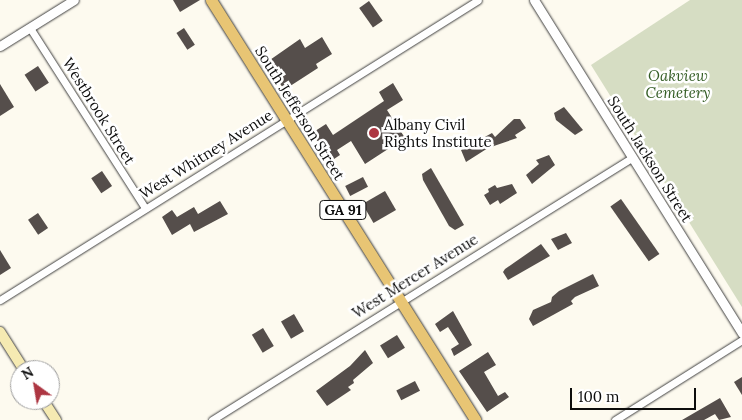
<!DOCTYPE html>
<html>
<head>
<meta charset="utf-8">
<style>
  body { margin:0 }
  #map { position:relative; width:742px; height:420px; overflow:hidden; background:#fdfaef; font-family:Lora,serif }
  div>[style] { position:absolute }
  .cemetery>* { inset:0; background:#d6ddc3 }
  .building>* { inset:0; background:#554e4b; transform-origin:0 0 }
  .roads { filter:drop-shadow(0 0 1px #404040) drop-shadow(0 0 1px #404040) }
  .minor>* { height:7px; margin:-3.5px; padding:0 3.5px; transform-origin:3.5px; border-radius:3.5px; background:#fff }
  .tertiary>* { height:9px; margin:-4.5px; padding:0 4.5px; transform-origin:4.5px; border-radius:4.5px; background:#fff }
  .secondary>* { height:10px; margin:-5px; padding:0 5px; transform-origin:5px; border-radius:5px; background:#f5eab2 }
  .primary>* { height:11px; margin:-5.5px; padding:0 5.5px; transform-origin:5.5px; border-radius:5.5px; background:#e8c574 }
  .dots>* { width:14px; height:14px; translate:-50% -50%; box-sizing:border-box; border:2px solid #fff; border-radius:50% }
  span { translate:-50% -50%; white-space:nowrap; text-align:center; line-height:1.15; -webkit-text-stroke:5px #fff; paint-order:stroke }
  .shield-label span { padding:1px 4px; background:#fff; border:1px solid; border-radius:4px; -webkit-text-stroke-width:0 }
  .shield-label { font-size:14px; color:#0d0d0d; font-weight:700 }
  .park-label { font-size:15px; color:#345d25; font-style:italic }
  .street-label { font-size:15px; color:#0d0d0d }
  .poi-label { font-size:15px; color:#0d0d0d }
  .left { translate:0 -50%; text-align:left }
  .north { position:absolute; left:10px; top:360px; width:50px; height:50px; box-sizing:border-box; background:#fff; border:1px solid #9e9e9e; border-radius:50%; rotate:328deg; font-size:14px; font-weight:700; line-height:20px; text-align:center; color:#0d0d0d }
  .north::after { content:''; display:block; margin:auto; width:18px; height:22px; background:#ad3642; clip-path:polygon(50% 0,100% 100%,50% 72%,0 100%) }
  .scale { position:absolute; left:570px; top:388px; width:126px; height:22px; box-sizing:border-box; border:2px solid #0d0d0d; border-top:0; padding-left:6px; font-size:15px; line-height:18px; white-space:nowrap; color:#0d0d0d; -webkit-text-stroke:4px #fff; paint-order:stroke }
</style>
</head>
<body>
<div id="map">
  <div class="cemetery">
    <div style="clip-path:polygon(690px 0,742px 0,742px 307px,591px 65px)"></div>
  </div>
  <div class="building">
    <div style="clip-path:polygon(173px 0,200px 0,180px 12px)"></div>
    <div style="left:369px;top:1px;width:24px;height:12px;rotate:55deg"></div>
    <div style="left:184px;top:28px;width:20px;height:9px;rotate:57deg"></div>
    <div style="clip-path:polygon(322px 37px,332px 54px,316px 64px,318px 68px,284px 90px,267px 62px,300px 39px,305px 48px)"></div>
    <div style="left:38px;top:66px;width:20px;height:16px;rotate:57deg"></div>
    <div style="clip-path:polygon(393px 83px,403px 100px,387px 110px,405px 138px,365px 164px,351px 141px,337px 150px,340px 155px,334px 159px,331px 154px,327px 156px,312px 133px,326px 124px,333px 135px,384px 101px,379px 92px)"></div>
    <div style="clip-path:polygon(0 84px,14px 107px,0 116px)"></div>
    <div style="clip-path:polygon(564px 107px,583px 130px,575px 135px,556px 120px,554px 113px)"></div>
    <div style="clip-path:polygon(514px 119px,520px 119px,526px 128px,515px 135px,517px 138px,488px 148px,466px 162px,461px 150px,492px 133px,495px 137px)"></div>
    <div style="clip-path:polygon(549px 155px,555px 165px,532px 184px,526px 175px,539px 164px,536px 160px)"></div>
    <div style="clip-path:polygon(431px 168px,464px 225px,455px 230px,449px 226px,423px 180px,422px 174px)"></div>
    <div style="left:102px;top:171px;width:18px;height:13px;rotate:56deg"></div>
    <div style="left:363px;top:177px;width:11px;height:20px;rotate:63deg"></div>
    <div style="clip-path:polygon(512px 184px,517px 193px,500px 204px,498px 200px,490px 205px,484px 195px,489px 192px,488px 189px,495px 185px,497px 188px)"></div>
    <div style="left:385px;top:191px;width:22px;height:26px;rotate:60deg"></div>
    <div style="left:621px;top:199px;width:67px;height:13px;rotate:55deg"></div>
    <div style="clip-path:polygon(220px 201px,228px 214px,194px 232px,190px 224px,172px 235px,162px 217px,172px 210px,177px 217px,194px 207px,198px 214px)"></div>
    <div style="left:38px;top:213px;width:18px;height:12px;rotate:56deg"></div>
    <div style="clip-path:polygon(566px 233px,572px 243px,558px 250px,551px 239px)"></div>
    <div style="clip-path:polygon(541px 244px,550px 256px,508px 280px,503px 272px,505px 269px)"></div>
    <div style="clip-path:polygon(0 250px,11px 268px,0 275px)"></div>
    <div style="clip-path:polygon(593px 274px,599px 286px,575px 297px,571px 301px,573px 304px,533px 326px,529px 319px,533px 310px,551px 302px,552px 297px,559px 291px)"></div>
    <div style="clip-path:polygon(453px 311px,472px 345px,454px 356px,451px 349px,459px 344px,448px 327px,440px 332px,435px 324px)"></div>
    <div style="left:294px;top:314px;width:20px;height:15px;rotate:60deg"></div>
    <div style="left:263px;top:328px;width:21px;height:13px;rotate:59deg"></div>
    <div style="left:397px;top:335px;width:15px;height:20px;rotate:58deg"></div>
    <div style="clip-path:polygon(365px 350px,373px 363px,353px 380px,354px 383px,348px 387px,351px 390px,327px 406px,316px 391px,350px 366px)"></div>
    <div style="clip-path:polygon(488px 352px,496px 365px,484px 372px,498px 396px,505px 392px,509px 397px,487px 412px,459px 371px)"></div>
    <div style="clip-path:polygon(742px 377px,742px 395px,734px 382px)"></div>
    <div style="left:415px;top:381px;width:11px;height:21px;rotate:63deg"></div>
    <div style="clip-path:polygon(720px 398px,731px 417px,719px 420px,715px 414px,704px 420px,682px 420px)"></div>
  </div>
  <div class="roads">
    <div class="minor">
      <div style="left:30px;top:28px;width:214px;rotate:57.4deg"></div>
      <div style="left:0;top:300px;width:564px;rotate:-32.11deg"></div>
      <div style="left:212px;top:420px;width:496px;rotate:-32deg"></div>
      <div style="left:615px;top:420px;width:150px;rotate:-32.2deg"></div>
    </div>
    <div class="tertiary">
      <div style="left:534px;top:0;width:393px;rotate:58deg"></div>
      <div style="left:0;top:46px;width:87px;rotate:-31.9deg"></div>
    </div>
    <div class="secondary">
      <div style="left:0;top:332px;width:45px;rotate:57.7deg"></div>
      <div style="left:43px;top:400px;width:24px;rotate:57deg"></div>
    </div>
    <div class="primary">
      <div style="left:211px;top:0;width:496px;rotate:57.8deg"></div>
    </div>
  </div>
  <div class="dots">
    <div style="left:374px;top:133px;background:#ad3642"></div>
  </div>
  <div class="shield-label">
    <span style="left:343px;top:210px">GA 91</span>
  </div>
  <div class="park-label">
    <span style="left:678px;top:84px">Oakview<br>Cemetery</span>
  </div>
  <div class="street-label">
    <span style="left:99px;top:111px;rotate:58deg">Westbrook Street</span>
    <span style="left:300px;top:113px;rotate:58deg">South Jefferson Street</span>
    <span style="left:206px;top:154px;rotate:-32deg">West Whitney Avenue</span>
    <span style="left:650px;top:159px;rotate:58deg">South Jackson Street</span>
    <span style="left:415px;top:276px;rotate:-32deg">West Mercer Avenue</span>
  </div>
  <div class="poi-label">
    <span class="left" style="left:384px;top:133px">Albany Civil<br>Rights Institute</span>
  </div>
  <div class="north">N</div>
  <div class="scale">100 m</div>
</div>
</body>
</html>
